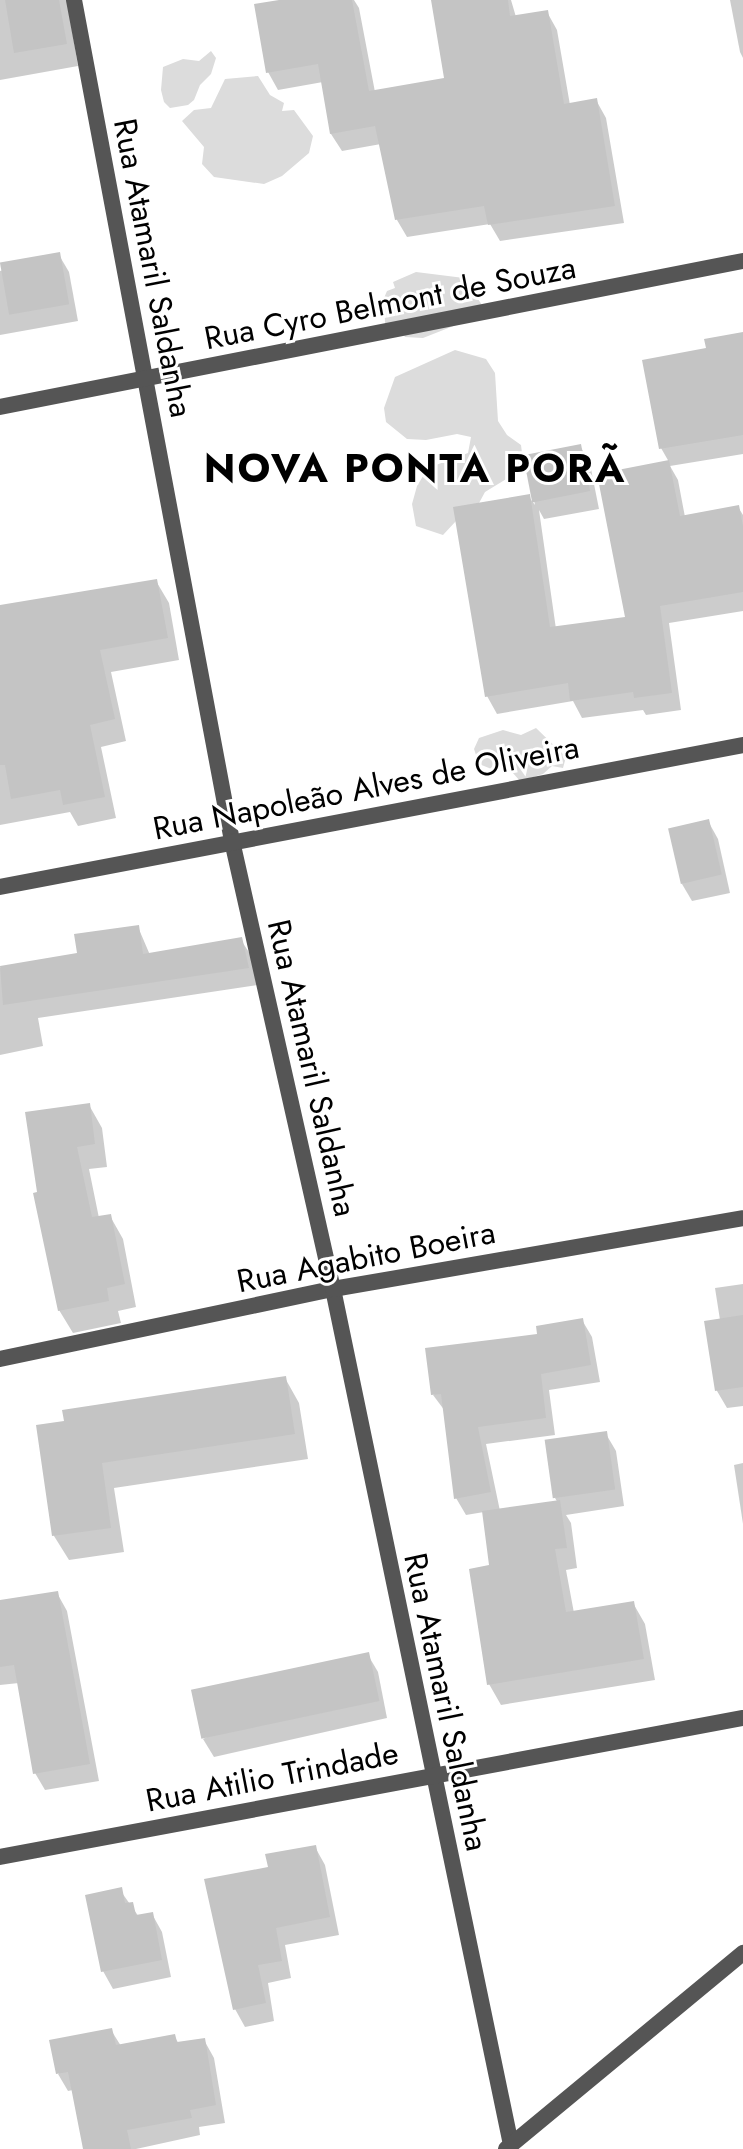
<!DOCTYPE html>
<html>
<head>
<meta charset="utf-8">
<style>
  body { margin:0 }
  #map { position:relative; width:743px; height:2149px; overflow:hidden; background:#fff; font-family:Jost,sans-serif }
  div>[style] { position:absolute }
  .green>* { inset:0; background:#dcdcdc }
  .shadow>* { inset:0; background:#0003 }
  .building>* { inset:0; background:#c4c4c4; transform-origin:0 0 }
  .street>* { height:16px; margin:-8px; padding:0 8px; transform-origin:8px; border-radius:8px; background:#555 }
  span { translate:-50% -50%; white-space:nowrap; text-align:center; line-height:1.15; -webkit-text-stroke:6px #fff; paint-order:stroke }
  .street-label { font-size:32px; color:#000 }
  .district-label { font-size:40px; color:#000; font-weight:700; letter-spacing:2px }
</style>
</head>
<body>
<div id="map">
  <div class="green">
    <div style="clip-path:polygon(211px 51px,216px 58px,211px 74px,200px 85px,194px 100px,188px 105px,170px 108px,164px 102px,161px 90px,163px 67px,183px 59px,199px 61px)"></div>
    <div style="clip-path:polygon(258px 76px,270px 95px,284px 103px,282px 111px,294px 110px,313px 136px,309px 153px,282px 176px,264px 184px,214px 177px,202px 164px,204px 147px,182px 121px,194px 110px,211px 108px,225px 79px)"></div>
    <div style="clip-path:polygon(416px 272px,464px 278px,482px 305px,456px 325px,423px 338px,405px 337px,401px 330px,385px 323px,384px 298px,387px 291px,395px 288px,393px 282px)"></div>
    <div style="clip-path:polygon(455px 350px,486px 359px,495px 373px,498px 421px,507px 435px,521px 445px,523px 461px,513px 475px,485px 492px,472px 516px,456px 521px,443px 535px,416px 526px,412px 504px,417px 486px,428px 468px,468px 453px,471px 437px,457px 434px,426px 440px,407px 439px,386px 422px,384px 408px,395px 377px)"></div>
    <div style="clip-path:polygon(536px 728px,566px 757px,563px 768px,552px 766px,543px 774px,520px 781px,505px 764px,494px 770px,479px 764px,474px 749px,479px 738px,503px 730px,521px 735px)"></div>
  </div>
  <div class="shadow">
    <div style="clip-path:polygon(0 0,67px 0,78px 66px,0 80px)"></div>
    <div style="clip-path:polygon(291px 0,354px 0,359px 8px,375px 92px,447px 79px,433px 0,511px 0,516px 17px,547px 12px,557px 30px,570px 105px,596px 100px,606px 118px,624px 223px,500px 241px,490px 224px,407px 237px,397px 220px,381px 144px,342px 151px,331px 134px,323px 82px,278px 90px,268px 72px)"></div>
    <div style="clip-path:polygon(730px 0,743px 0,743px 58px,740px 52px)"></div>
    <div style="clip-path:polygon(59px 255px,69px 272px,78px 321px,0 335px,0 271px)"></div>
    <div style="clip-path:polygon(743px 334px,743px 454px,670px 466px,678px 480px,685px 517px,738px 507px,743px 515px,743px 611px,669px 623px,681px 710px,646px 715px,643px 710px,582px 718px,573px 701px,497px 714px,487px 696px,529px 497px,535px 505px,525px 457px,580px 446px,590px 464px,599px 509px,544px 519px,539px 510px,556px 629px,628px 618px,669px 462px,661px 448px,708px 349px)"></div>
    <div style="clip-path:polygon(156px 581px,169px 603px,179px 660px,111px 672px,126px 741px,101px 747px,116px 818px,78px 826px,70px 812px,0 825px,0 607px)"></div>
    <div style="clip-path:polygon(708px 821px,718px 839px,730px 893px,692px 901px,682px 884px)"></div>
    <div style="clip-path:polygon(138px 927px,150px 955px,241px 940px,252px 957px,258px 985px,38px 1018px,43px 1046px,0 1055px,0 968px,79px 955px)"></div>
    <div style="clip-path:polygon(89px 1105px,102px 1128px,107px 1167px,89px 1169px,99px 1218px,110px 1216px,123px 1239px,136px 1307px,118px 1311px,121px 1323px,73px 1333px,59px 1310px,39px 1193px)"></div>
    <div style="clip-path:polygon(743px 1284px,743px 1406px,727px 1408px,717px 1391px,720px 1320px,715px 1288px)"></div>
    <div style="clip-path:polygon(582px 1320px,592px 1337px,600px 1382px,549px 1390px,555px 1435px,486px 1444px,500px 1511px,558px 1503px,555px 1498px,606px 1434px,616px 1451px,624px 1506px,566px 1515px,571px 1523px,577px 1568px,566px 1570px,574px 1613px,633px 1603px,645px 1624px,655px 1680px,501px 1705px,489px 1684px,492px 1567px,484px 1512px,466px 1515px,456px 1498px,445px 1411px,433px 1395px,539px 1335px)"></div>
    <div style="clip-path:polygon(285px 1378px,299px 1403px,308px 1459px,114px 1488px,124px 1552px,69px 1560px,54px 1536px,38px 1427px)"></div>
    <div style="clip-path:polygon(743px 1463px,743px 1524px,734px 1465px)"></div>
    <div style="clip-path:polygon(57px 1593px,67px 1611px,99px 1781px,45px 1790px,35px 1773px,19px 1683px,0 1685px,0 1602px)"></div>
    <div style="clip-path:polygon(368px 1655px,378px 1672px,387px 1718px,214px 1757px,203px 1739px)"></div>
    <div style="clip-path:polygon(315px 1847px,325px 1865px,339px 1935px,285px 1945px,291px 1978px,268px 1983px,274px 2021px,245px 2027px,235px 2009px,270px 1869px)"></div>
    <div style="clip-path:polygon(120px 1890px,139px 1917px,152px 1914px,162px 1932px,171px 1977px,113px 1989px,103px 1971px)"></div>
    <div style="clip-path:polygon(111px 2030px,121px 2046px,174px 2036px,179px 2044px,204px 2040px,214px 2058px,225px 2123px,199px 2127px,200px 2135px,136px 2149px,85px 2149px,73px 2090px,68px 2091px,58px 2074px)"></div>
  </div>
  <div class="building">
    <div style="clip-path:polygon(5px 0,59px 0,67px 44px,14px 53px)"></div>
    <div style="clip-path:polygon(279px 0,352px 0,369px 91px,444px 78px,431px 0,508px 0,510px 16px,548px 10px,564px 104px,597px 98px,615px 206px,488px 225px,484px 206px,395px 220px,375px 126px,330px 134px,318px 64px,266px 73px,254px 4px)"></div>
    <div style="left:60px;top:252px;width:53px;height:61px;rotate:80deg"></div>
    <div style="clip-path:polygon(743px 332px,743px 435px,659px 449px,642px 360px,706px 348px,704px 339px)"></div>
    <div style="left:581px;top:444px;width:48px;height:59px;rotate:79deg"></div>
    <div style="clip-path:polygon(669px 460px,680px 516px,739px 505px,743px 526px,743px 592px,660px 606px,672px 693px,634px 698px,633px 692px,570px 701px,568px 683px,485px 697px,453px 507px,530px 494px,550px 627px,625px 617px,597px 474px)"></div>
    <div style="clip-path:polygon(157px 579px,168px 638px,100px 650px,115px 719px,90px 725px,105px 797px,63px 805px,60px 790px,11px 799px,5px 765px,0 765px,0 605px)"></div>
    <div style="left:709px;top:819px;width:57px;height:42px;rotate:77deg"></div>
    <div style="clip-path:polygon(139px 925px,143px 954px,242px 937px,249px 968px,3px 1005px,0 966px,77px 953px,74px 934px)"></div>
    <div style="clip-path:polygon(90px 1103px,95px 1144px,77px 1147px,92px 1217px,111px 1214px,125px 1284px,107px 1288px,109px 1301px,58px 1311px,33px 1193px,37px 1192px,25px 1112px)"></div>
    <div style="clip-path:polygon(743px 1315px,743px 1387px,715px 1391px,704px 1321px)"></div>
    <div style="clip-path:polygon(583px 1318px,591px 1365px,541px 1374px,546px 1418px,478px 1427px,491px 1492px,454px 1499px,441px 1394px,431px 1395px,425px 1348px,537px 1334px,536px 1326px)"></div>
    <div style="clip-path:polygon(286px 1376px,295px 1434px,102px 1463px,111px 1528px,52px 1536px,36px 1425px,64px 1421px,62px 1410px)"></div>
    <div style="left:607px;top:1431px;width:59px;height:63px;rotate:82deg"></div>
    <div style="clip-path:polygon(560px 1500px,567px 1548px,555px 1549px,566px 1612px,634px 1601px,644px 1659px,487px 1685px,469px 1569px,489px 1565px,482px 1511px)"></div>
    <div style="clip-path:polygon(58px 1591px,90px 1764px,33px 1774px,14px 1665px,0 1667px,0 1600px)"></div>
    <div style="left:369px;top:1652px;width:50px;height:182px;rotate:78deg"></div>
    <div style="clip-path:polygon(316px 1845px,330px 1917px,276px 1928px,282px 1961px,258px 1965px,266px 2003px,233px 2010px,204px 1879px,268px 1867px,265px 1854px)"></div>
    <div style="clip-path:polygon(122px 1887px,125px 1903px,133px 1902px,136px 1915px,153px 1912px,162px 1960px,101px 1972px,85px 1895px)"></div>
    <div style="clip-path:polygon(112px 2028px,116px 2045px,175px 2034px,177px 2042px,205px 2038px,216px 2105px,190px 2110px,192px 2118px,127px 2130px,131px 2149px,83px 2149px,68px 2072px,56px 2074px,49px 2040px)"></div>
  </div>
  <div class="street">
    <div style="left:74px;top:0;width:856px;rotate:79.36deg"></div>
    <div style="left:232px;top:841px;width:459px;rotate:77.3deg"></div>
    <div style="left:333px;top:1289px;width:874px;rotate:78.25deg"></div>
    <div style="left:0;top:407px;width:757px;rotate:-11.12deg"></div>
    <div style="left:0;top:887px;width:756px;rotate:-10.82deg"></div>
    <div style="left:0;top:1359px;width:340px;rotate:-11.9deg"></div>
    <div style="left:333px;top:1289px;width:416px;rotate:-9.8deg"></div>
    <div style="left:0;top:1857px;width:756px;rotate:-10.6deg"></div>
    <div style="left:506px;top:2149px;width:308px;rotate:-39.6deg"></div>
  </div>
  <div class="street-label">
    <span style="left:153px;top:268px;rotate:79deg">Rua Atamaril Saldanha</span>
    <span style="left:390px;top:303px;rotate:-11deg">Rua Cyro Belmont de Souza</span>
    <span style="left:366px;top:788px;rotate:-11deg">Rua Napoleão Alves de Oliveira</span>
    <span style="left:312px;top:1068px;rotate:77deg">Rua Atamaril Saldanha</span>
    <span style="left:366px;top:1257px;rotate:-11deg">Rua Agabito Boeira</span>
    <span style="left:446px;top:1702px;rotate:78deg">Rua Atamaril Saldanha</span>
    <span style="left:272px;top:1777px;rotate:-11deg">Rua Atilio Trindade</span>
  </div>
  <div class="district-label">
    <span style="left:415px;top:468px">NOVA PONTA PORÃ</span>
  </div>
</div>
</body>
</html>
